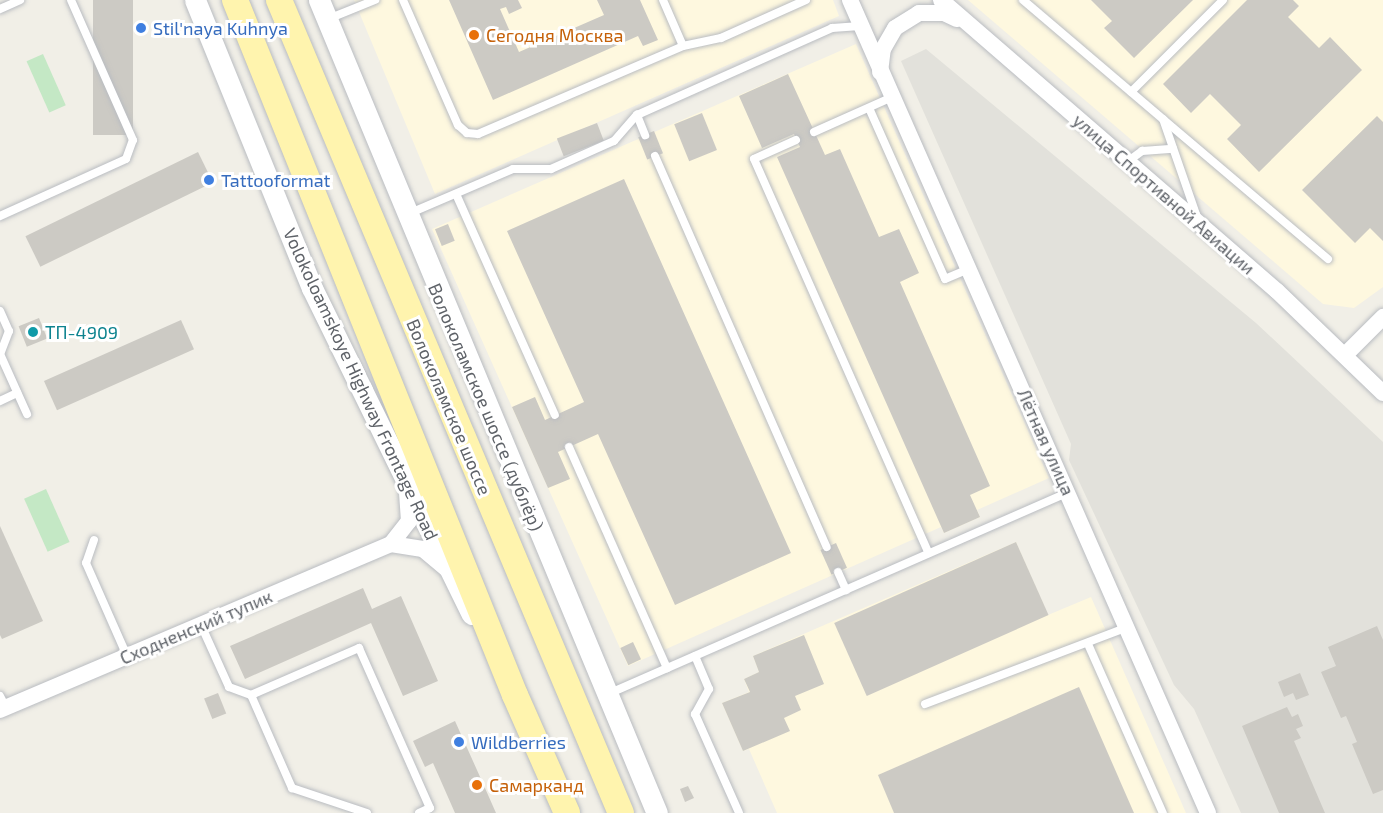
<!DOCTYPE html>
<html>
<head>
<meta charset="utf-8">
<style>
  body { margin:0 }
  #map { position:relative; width:1383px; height:813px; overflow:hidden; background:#f1efe7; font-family:"Exo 2",sans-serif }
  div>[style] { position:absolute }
  .commercial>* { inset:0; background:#fef8df }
  .industrial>* { inset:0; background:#e2e1db }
  .green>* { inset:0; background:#c4e8c5; transform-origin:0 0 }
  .building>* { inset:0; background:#cccac4; transform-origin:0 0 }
  .roads { filter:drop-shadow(0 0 2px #b9bcc1) drop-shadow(0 0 2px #b9bcc1) }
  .service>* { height:8px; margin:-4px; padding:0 4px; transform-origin:4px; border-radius:4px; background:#fff }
  .minor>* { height:16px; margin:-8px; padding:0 8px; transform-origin:8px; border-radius:8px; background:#fff }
  .tertiary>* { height:21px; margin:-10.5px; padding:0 10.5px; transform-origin:10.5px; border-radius:10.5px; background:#fff }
  .primary>* { height:26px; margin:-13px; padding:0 13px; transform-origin:13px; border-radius:13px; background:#fff4ae }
  .dots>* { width:16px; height:16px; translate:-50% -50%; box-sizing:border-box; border:3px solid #fff; border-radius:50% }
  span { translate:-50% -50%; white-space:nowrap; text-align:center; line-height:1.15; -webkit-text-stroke:6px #fff; paint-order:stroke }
  .shop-label { font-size:18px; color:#366cbe }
  .left { translate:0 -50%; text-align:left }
  .food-label { font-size:18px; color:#c56008 }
  .street-label { font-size:18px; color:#5e6268 }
  .culture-label { font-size:18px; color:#0d838f }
</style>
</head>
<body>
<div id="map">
  <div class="commercial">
    <div style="clip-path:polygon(354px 0,833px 0,839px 16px,435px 194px)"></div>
    <div style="clip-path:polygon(968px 0,1383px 0,1383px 287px,1354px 308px,1323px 304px)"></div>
    <div style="clip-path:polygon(856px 44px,1049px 478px,977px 510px,980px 517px,944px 533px,941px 527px,628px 666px,432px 229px)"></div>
    <div style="clip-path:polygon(1016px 542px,1048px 615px,1091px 597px,1186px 813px,777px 813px,749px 749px,743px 751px,722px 703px,749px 692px,744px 679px,759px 672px,753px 656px)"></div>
  </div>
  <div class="industrial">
    <div style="clip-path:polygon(926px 49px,1256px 323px,1383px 442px,1383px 813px,1241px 813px,1194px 709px,1174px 685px,1069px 460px,1071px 444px,901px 61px)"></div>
  </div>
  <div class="green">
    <div style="left:43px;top:54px;width:56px;height:18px;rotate:66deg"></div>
    <div style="left:46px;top:489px;width:58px;height:24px;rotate:66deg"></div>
  </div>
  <div class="building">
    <div style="left:93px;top:0;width:40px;height:135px"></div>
    <div style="clip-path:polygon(449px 0,518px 0,522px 8px,509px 14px,506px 7px,500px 9px,519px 52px,604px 15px,597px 0,640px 0,658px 40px,643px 46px,638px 36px,493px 100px)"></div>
    <div style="clip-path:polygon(1091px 0,1193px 0,1134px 58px,1104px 28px,1112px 21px)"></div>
    <div style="clip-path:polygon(1247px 0,1293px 0,1299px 6px,1288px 17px,1319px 48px,1330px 37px,1362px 70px,1259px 172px,1227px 139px,1241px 125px,1210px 94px,1191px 113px,1163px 84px)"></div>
    <div style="clip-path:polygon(788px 74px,825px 155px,840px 149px,879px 237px,899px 229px,919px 273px,900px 282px,990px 486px,970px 495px,980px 517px,944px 533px,777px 157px,800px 147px,794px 134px,762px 148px,739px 96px)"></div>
    <div style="left:702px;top:113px;width:40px;height:30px;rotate:68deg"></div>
    <div style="clip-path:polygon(1377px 116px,1383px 122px,1383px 241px,1370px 228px,1355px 243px,1302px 190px)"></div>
    <div style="left:597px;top:123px;width:19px;height:43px;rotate:69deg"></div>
    <div style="left:654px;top:131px;width:24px;height:17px;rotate:68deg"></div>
    <div style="left:198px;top:152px;width:34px;height:192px;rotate:64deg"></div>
    <div style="clip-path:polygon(624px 179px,791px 553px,675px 605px,598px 434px,558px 452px,570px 479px,548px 488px,512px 407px,535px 397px,545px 420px,584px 402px,507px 231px)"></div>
    <div style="left:448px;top:224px;width:18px;height:14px;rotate:68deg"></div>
    <div style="left:39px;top:318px;width:22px;height:22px;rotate:68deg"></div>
    <div style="left:181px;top:320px;width:32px;height:150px;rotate:66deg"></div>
    <div style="clip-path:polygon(0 526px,43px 621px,2px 639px,0 635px)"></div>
    <div style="left:1016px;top:542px;width:80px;height:199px;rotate:66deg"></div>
    <div style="left:836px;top:543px;width:27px;height:17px;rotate:66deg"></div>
    <div style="clip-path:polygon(363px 588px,372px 609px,401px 596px,438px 681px,403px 696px,371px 623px,245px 679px,230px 646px)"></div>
    <div style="clip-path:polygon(1377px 626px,1383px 640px,1383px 790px,1373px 794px,1352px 744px,1357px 742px,1346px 716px,1341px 718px,1321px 672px,1336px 666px,1328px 647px)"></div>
    <div style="clip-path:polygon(804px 635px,824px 684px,795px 696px,801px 710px,784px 718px,790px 731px,743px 751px,722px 703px,750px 692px,744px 679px,759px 672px,753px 656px)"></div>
    <div style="left:633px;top:642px;width:19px;height:14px;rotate:65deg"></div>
    <div style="clip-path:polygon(1300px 673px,1309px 695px,1296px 700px,1293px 693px,1284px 697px,1278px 682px)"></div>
    <div style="clip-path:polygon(1079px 687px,1134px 813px,894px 813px,878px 775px)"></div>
    <div style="left:218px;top:693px;width:22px;height:15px;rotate:68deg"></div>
    <div style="clip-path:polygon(1287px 707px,1292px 717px,1298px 714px,1303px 726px,1296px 729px,1301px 738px,1294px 741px,1325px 813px,1279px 813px,1242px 726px)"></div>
    <div style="clip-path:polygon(455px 721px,481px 779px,496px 813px,455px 813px,433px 763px,425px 767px,413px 741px)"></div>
    <div style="clip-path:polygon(688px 786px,694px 798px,685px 802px,680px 789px)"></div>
  </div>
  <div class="roads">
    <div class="service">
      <div style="left:403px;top:0;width:137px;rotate:66.3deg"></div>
      <div style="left:458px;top:125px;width:12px;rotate:42deg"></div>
      <div style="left:467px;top:133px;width:11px;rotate:5deg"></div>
      <div style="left:478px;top:134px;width:223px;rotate:-23.2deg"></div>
      <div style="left:683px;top:46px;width:39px;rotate:-12deg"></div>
      <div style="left:721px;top:38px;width:93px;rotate:-24.1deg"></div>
      <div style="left:663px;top:0;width:50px;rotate:66.5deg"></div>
      <div style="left:1023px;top:0;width:184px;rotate:40.4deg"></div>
      <div style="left:1163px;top:119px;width:104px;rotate:70.9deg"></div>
      <div style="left:0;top:9px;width:22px;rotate:-24deg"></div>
      <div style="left:328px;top:19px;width:51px;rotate:-22deg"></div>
      <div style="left:1131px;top:92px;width:130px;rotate:-45deg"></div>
      <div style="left:869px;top:108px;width:187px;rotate:66deg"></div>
      <div style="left:945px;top:279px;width:25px;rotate:-23deg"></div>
      <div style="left:637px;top:115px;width:22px;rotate:68deg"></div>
      <div style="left:1164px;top:120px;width:215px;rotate:40.3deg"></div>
      <div style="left:814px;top:132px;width:83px;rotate:-24.1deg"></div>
      <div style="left:796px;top:140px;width:46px;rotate:155.7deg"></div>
      <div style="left:754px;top:159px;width:431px;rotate:66.1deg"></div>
      <div style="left:655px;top:156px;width:427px;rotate:66.3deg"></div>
      <div style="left:1127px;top:162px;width:19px;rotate:-36deg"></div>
      <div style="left:1142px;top:151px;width:31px;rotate:-4deg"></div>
      <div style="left:456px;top:194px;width:242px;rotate:65.9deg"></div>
      <div style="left:408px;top:214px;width:114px;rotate:-23.2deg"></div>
      <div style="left:513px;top:169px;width:38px"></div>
      <div style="left:551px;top:169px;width:69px;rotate:-24deg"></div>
      <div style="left:614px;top:141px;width:35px;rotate:-49deg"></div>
      <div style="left:637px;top:115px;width:214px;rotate:-24deg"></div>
      <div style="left:832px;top:28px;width:28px;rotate:-4deg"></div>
      <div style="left:0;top:216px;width:138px;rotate:-24.3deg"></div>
      <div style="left:126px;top:159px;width:20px;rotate:-70deg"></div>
      <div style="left:133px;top:140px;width:153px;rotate:-113.9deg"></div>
      <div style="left:0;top:311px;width:22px;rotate:66deg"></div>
      <div style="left:9px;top:331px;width:25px;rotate:111deg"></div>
      <div style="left:0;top:354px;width:66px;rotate:65.8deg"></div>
      <div style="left:0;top:401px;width:19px;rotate:-25deg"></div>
      <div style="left:569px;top:447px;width:242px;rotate:66.1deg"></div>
      <div style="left:94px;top:540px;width:24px;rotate:109deg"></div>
      <div style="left:86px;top:563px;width:102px;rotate:66.2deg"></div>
      <div style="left:838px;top:572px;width:20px;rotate:66deg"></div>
      <div style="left:201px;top:625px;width:68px;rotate:65.7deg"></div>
      <div style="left:229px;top:687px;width:23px;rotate:20deg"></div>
      <div style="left:251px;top:695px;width:118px;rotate:-23.5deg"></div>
      <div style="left:359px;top:648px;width:175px;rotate:66.1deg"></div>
      <div style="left:430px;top:808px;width:12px;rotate:156deg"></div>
      <div style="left:1088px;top:644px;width:185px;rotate:66.1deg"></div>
      <div style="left:695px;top:656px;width:36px;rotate:67deg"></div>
      <div style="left:709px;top:689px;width:29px;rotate:119deg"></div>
      <div style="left:695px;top:714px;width:108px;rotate:66deg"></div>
      <div style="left:608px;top:694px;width:503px;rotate:-23.66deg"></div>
      <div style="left:251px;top:695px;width:102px;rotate:66.2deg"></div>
      <div style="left:292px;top:788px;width:79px;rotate:18.4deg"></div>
      <div style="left:0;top:696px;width:13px;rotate:63deg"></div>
      <div style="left:925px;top:704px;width:217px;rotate:-20.8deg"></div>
    </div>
    <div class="minor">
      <div style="left:850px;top:0;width:888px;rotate:66.23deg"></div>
      <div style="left:941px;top:0;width:444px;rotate:40.9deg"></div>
      <div style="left:1277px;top:291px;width:147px;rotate:43.9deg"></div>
      <div style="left:880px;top:72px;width:23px;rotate:-83deg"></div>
      <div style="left:883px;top:49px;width:24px;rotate:-60deg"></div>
      <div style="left:895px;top:28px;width:28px;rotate:-32deg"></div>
      <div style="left:919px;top:13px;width:25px"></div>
      <div style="left:944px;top:13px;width:14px;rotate:25deg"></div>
      <div style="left:1345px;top:355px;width:54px;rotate:-45deg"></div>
      <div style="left:391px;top:544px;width:32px;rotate:9deg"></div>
      <div style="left:423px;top:549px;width:30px;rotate:40deg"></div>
      <div style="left:0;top:710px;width:425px;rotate:-23deg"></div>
      <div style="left:391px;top:544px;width:29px;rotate:-52deg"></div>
      <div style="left:409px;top:521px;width:30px;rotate:-94deg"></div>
    </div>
    <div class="tertiary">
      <div style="left:195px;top:0;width:311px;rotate:67.9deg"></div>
      <div style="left:312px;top:288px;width:363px;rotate:63.9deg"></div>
      <div style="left:319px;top:0;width:880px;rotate:67.43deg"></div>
    </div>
    <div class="primary">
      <div style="left:235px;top:0;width:749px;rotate:68.06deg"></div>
      <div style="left:515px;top:695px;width:129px;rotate:66.2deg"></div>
      <div style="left:279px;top:0;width:882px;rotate:67.19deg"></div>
    </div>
  </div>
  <div class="dots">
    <div style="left:141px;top:28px;background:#3f7fe0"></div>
    <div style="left:474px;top:35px;background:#e8710a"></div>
    <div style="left:209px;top:180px;background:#3f7fe0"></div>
    <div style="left:33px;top:332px;background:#0f9aa8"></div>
    <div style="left:459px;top:742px;background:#3f7fe0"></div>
    <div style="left:477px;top:785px;background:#e8710a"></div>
  </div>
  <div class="shop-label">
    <span class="left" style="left:153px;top:28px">Stil'naya Kuhnya</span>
    <span class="left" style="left:221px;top:180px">Tattooformat</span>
    <span class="left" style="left:471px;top:742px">Wildberries</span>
  </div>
  <div class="food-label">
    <span class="left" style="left:486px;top:35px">Сегодня Москва</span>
    <span class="left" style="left:489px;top:785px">Самарканд</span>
  </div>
  <div class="street-label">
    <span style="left:1164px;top:194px;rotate:41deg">улица Спортивной Авиации</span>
    <span style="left:361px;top:384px;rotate:65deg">Volokoloamskoye Highway Frontage Road</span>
    <span style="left:449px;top:407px;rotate:67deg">Волоколамское шоссе</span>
    <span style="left:486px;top:407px;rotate:67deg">Волоколамское шоссе (дублёр)</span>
    <span style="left:1046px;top:442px;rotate:66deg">Лётная улица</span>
    <span style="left:196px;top:627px;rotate:-23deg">Сходненский тупик</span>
  </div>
  <div class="culture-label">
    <span class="left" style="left:45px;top:332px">ТП-4909</span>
  </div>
</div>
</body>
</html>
